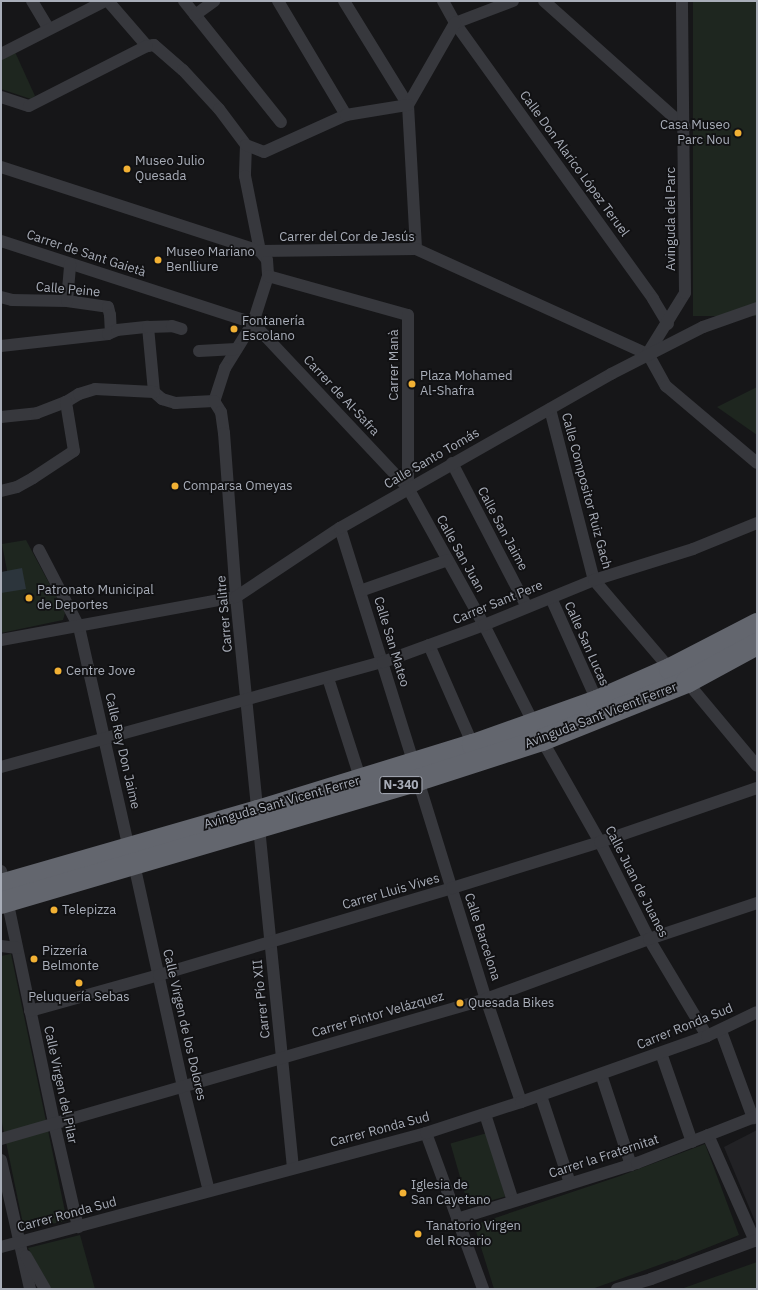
<!DOCTYPE html>
<html>
<head>
<meta charset="utf-8">
<style>
  body { margin:0 }
  #map { position:relative; width:758px; height:1290px; overflow:hidden; background:#161618; font-family:"IBM Plex Sans",sans-serif }
  div>[style] { position:absolute }
  .built>* { inset:0; background:#222225 }
  .green>* { inset:0; background:#1e261f; transform-origin:0 0 }
  .water>* { inset:0; background:#2c353c }
  .street>* { height:12px; margin:-6px; padding:0 6px; transform-origin:6px; border-radius:6px; background:#37383d }
  .highway>* { height:22px; margin:-11px; padding:0 11px; transform-origin:11px; border-radius:11px; background:#63666e }
  .dots>* { width:11px; height:11px; translate:-50% -50%; box-sizing:border-box; border:2px solid #111113; border-radius:50% }
  span { translate:-50% -50%; white-space:nowrap; text-align:center; line-height:1.15; -webkit-text-stroke:3.5px #111113; paint-order:stroke }
  .shield-label span { padding:1px 3px; background:#111113; border:1px solid; border-radius:3px; -webkit-text-stroke-width:0 }
  .shield-label { font-size:12px; color:#a8adb8; font-weight:700 }
  .poi-label { font-size:13px; color:#a8adb8 }
  .right { translate:-100% -50%; text-align:right }
  .left { translate:0 -50%; text-align:left }
  .street-label { font-size:13px; color:#a8adb8 }
  .frame { position:absolute; inset:0; border:2px solid #a8adb8; pointer-events:none }
</style>
</head>
<body>
<div id="map">
  <div class="built">
    <div style="clip-path:polygon(757px 1130px,757px 1226px,724px 1147px)"></div>
  </div>
  <div class="green">
    <div style="left:693px;top:1px;width:64px;height:315px"></div>
    <div style="clip-path:polygon(15px 52px,35px 96px,31px 99px,1px 89px,1px 59px)"></div>
    <div style="clip-path:polygon(757px 387px,757px 435px,717px 407px)"></div>
    <div style="clip-path:polygon(26px 540px,65px 613px,63px 620px,1px 633px,1px 582px,9px 581px,2px 544px)"></div>
    <div style="clip-path:polygon(11px 954px,67px 1221px,24px 1229px,1px 1118px,1px 956px)"></div>
    <div style="left:487px;top:1133px;width:66px;height:38px;rotate:74deg"></div>
    <div style="clip-path:polygon(705px 1144px,739px 1235px,674px 1261px,673px 1260px,592px 1289px,494px 1289px,474px 1225px,620px 1176px)"></div>
    <div style="clip-path:polygon(80px 1235px,95px 1289px,51px 1289px,28px 1248px)"></div>
    <div style="clip-path:polygon(757px 1262px,757px 1289px,681px 1289px)"></div>
  </div>
  <div class="water">
    <div style="clip-path:polygon(22px 568px,26px 589px,1px 593px,1px 572px)"></div>
  </div>
  <div class="street">
    <div style="left:32px;top:1px;width:31px;rotate:59deg"></div>
    <div style="left:108px;top:1px;width:60px;rotate:49.1deg"></div>
    <div style="left:147px;top:46px;width:7px;rotate:-8deg"></div>
    <div style="left:154px;top:45px;width:38px;rotate:41deg"></div>
    <div style="left:183px;top:70px;width:53px;rotate:47.3deg"></div>
    <div style="left:219px;top:109px;width:45px;rotate:53.1deg"></div>
    <div style="left:246px;top:145px;width:31px;rotate:92deg"></div>
    <div style="left:245px;top:176px;width:76px;rotate:78.7deg"></div>
    <div style="left:260px;top:251px;width:11px;rotate:52deg"></div>
    <div style="left:267px;top:260px;width:16px;rotate:86deg"></div>
    <div style="left:268px;top:276px;width:49px;rotate:107.7deg"></div>
    <div style="left:253px;top:323px;width:53px;rotate:121.9deg"></div>
    <div style="left:225px;top:368px;width:35px;rotate:108deg"></div>
    <div style="left:184px;top:1px;width:155px;rotate:51.3deg"></div>
    <div style="left:278px;top:1px;width:133px;rotate:59.2deg"></div>
    <div style="left:344px;top:1px;width:122px;rotate:58.4deg"></div>
    <div style="left:408px;top:105px;width:144px;rotate:86.8deg"></div>
    <div style="left:443px;top:1px;width:25px;rotate:61deg"></div>
    <div style="left:455px;top:23px;width:340px;rotate:54.3deg"></div>
    <div style="left:653px;top:299px;width:29px;rotate:59deg"></div>
    <div style="left:544px;top:1px;width:189px;rotate:41.8deg"></div>
    <div style="left:195px;top:15px;width:24px;rotate:-36deg"></div>
    <div style="left:455px;top:23px;width:62px;rotate:-20.8deg"></div>
    <div style="left:1px;top:54px;width:117px;rotate:-27deg"></div>
    <div style="left:1px;top:97px;width:29px;rotate:18deg"></div>
    <div style="left:29px;top:106px;width:132px;rotate:-27deg"></div>
    <div style="left:408px;top:105px;width:95px;rotate:-60.2deg"></div>
    <div style="left:246px;top:145px;width:19px;rotate:21deg"></div>
    <div style="left:264px;top:152px;width:90px;rotate:-24.3deg"></div>
    <div style="left:346px;top:115px;width:63px;rotate:-9.2deg"></div>
    <div style="left:1px;top:167px;width:272px;rotate:18deg"></div>
    <div style="left:260px;top:251px;width:156px;rotate:-0.7deg"></div>
    <div style="left:416px;top:249px;width:255px;rotate:24.4deg"></div>
    <div style="left:648px;top:354px;width:37px;rotate:61deg"></div>
    <div style="left:666px;top:386px;width:119px;rotate:40.2deg"></div>
    <div style="left:1px;top:241px;width:265px;rotate:18deg"></div>
    <div style="left:253px;top:323px;width:226px;rotate:46.8deg"></div>
    <div style="left:408px;top:488px;width:157px;rotate:61deg"></div>
    <div style="left:484px;top:625px;width:129px;rotate:63.2deg"></div>
    <div style="left:542px;top:740px;width:117px;rotate:60.4deg"></div>
    <div style="left:600px;top:842px;width:109px;rotate:63.2deg"></div>
    <div style="left:649px;top:939px;width:113px;rotate:59.1deg"></div>
    <div style="left:268px;top:276px;width:145px;rotate:15.6deg"></div>
    <div style="left:408px;top:315px;width:173px;rotate:90deg"></div>
    <div style="left:1px;top:297px;width:11px;rotate:15deg"></div>
    <div style="left:12px;top:300px;width:55px;rotate:1deg"></div>
    <div style="left:67px;top:301px;width:41px;rotate:8.3deg"></div>
    <div style="left:108px;top:307px;width:8px;rotate:76deg"></div>
    <div style="left:110px;top:315px;width:17px;rotate:87deg"></div>
    <div style="left:67px;top:301px;width:37px;rotate:-85deg"></div>
    <div style="left:148px;top:327px;width:65px;rotate:84.7deg"></div>
    <div style="left:154px;top:392px;width:11px;rotate:41deg"></div>
    <div style="left:162px;top:399px;width:14px;rotate:17deg"></div>
    <div style="left:175px;top:403px;width:39px;rotate:-3deg"></div>
    <div style="left:1px;top:346px;width:108px;rotate:-6.4deg"></div>
    <div style="left:108px;top:334px;width:10px;rotate:-24deg"></div>
    <div style="left:117px;top:330px;width:31px;rotate:-6deg"></div>
    <div style="left:148px;top:327px;width:24px;rotate:-2deg"></div>
    <div style="left:172px;top:326px;width:10px;rotate:17deg"></div>
    <div style="left:199px;top:351px;width:37px;rotate:-3deg"></div>
    <div style="left:648px;top:353px;width:70px;rotate:-58.3deg"></div>
    <div style="left:685px;top:293px;width:292px;rotate:-90.6deg"></div>
    <div style="left:214px;top:401px;width:13px;rotate:58deg"></div>
    <div style="left:221px;top:412px;width:21px;rotate:82deg"></div>
    <div style="left:224px;top:433px;width:164px;rotate:85.8deg"></div>
    <div style="left:236px;top:597px;width:574px;rotate:84.3deg"></div>
    <div style="left:550px;top:409px;width:177px;rotate:75.6deg"></div>
    <div style="left:594px;top:580px;width:117px;rotate:49.5deg"></div>
    <div style="left:1px;top:417px;width:36px;rotate:-6deg"></div>
    <div style="left:37px;top:413px;width:31px;rotate:-21deg"></div>
    <div style="left:66px;top:402px;width:15px;rotate:-32deg"></div>
    <div style="left:79px;top:394px;width:17px;rotate:-17deg"></div>
    <div style="left:95px;top:389px;width:59px;rotate:2.9deg"></div>
    <div style="left:452px;top:463px;width:162px;rotate:62.5deg"></div>
    <div style="left:1px;top:491px;width:16px;rotate:-14deg"></div>
    <div style="left:17px;top:487px;width:18px;rotate:-29deg"></div>
    <div style="left:33px;top:478px;width:49px;rotate:-33.4deg"></div>
    <div style="left:74px;top:451px;width:50px;rotate:-99.3deg"></div>
    <div style="left:340px;top:528px;width:247px;rotate:72.6deg"></div>
    <div style="left:39px;top:550px;width:87px;rotate:62.5deg"></div>
    <div style="left:79px;top:627px;width:227px;rotate:77.3deg"></div>
    <div style="left:360px;top:591px;width:93px;rotate:-19.4deg"></div>
    <div style="left:551px;top:598px;width:113px;rotate:65.9deg"></div>
    <div style="left:1px;top:640px;width:239px;rotate:-10.4deg"></div>
    <div style="left:236px;top:597px;width:125px;rotate:-33.6deg"></div>
    <div style="left:340px;top:528px;width:312px;rotate:-29.6deg"></div>
    <div style="left:611px;top:374px;width:103px;rotate:-27.1deg"></div>
    <div style="left:703px;top:327px;width:57px;rotate:-19.4deg"></div>
    <div style="left:429px;top:645px;width:109px;rotate:66.3deg"></div>
    <div style="left:328px;top:678px;width:108px;rotate:72.2deg"></div>
    <div style="left:687px;top:682px;width:109px;rotate:50.2deg"></div>
    <div style="left:1px;top:767px;width:396px;rotate:-15.4deg"></div>
    <div style="left:383px;top:662px;width:108px;rotate:-20.1deg"></div>
    <div style="left:484px;top:625px;width:119px;rotate:-22.2deg"></div>
    <div style="left:594px;top:580px;width:104px;rotate:-17.4deg"></div>
    <div style="left:693px;top:549px;width:69px;rotate:-22.1deg"></div>
    <div style="left:418px;top:780px;width:229px;rotate:72.8deg"></div>
    <div style="left:486px;top:999px;width:109px;rotate:71.2deg"></div>
    <div style="left:134px;top:864px;width:228px;rotate:77.6deg"></div>
    <div style="left:183px;top:1087px;width:107px;rotate:76deg"></div>
    <div style="left:1px;top:871px;width:258px;rotate:78.1deg"></div>
    <div style="left:54px;top:1123px;width:107px;rotate:77deg"></div>
    <div style="left:1px;top:946px;width:16px;rotate:7deg"></div>
    <div style="left:30px;top:1011px;width:134px;rotate:-15.6deg"></div>
    <div style="left:159px;top:975px;width:306px;rotate:-16.5deg"></div>
    <div style="left:452px;top:888px;width:155px;rotate:-17.3deg"></div>
    <div style="left:600px;top:842px;width:166px;rotate:-19deg"></div>
    <div style="left:721px;top:1031px;width:93px;rotate:69.8deg"></div>
    <div style="left:661px;top:1053px;width:94px;rotate:70.8deg"></div>
    <div style="left:601px;top:1074px;width:96px;rotate:71.8deg"></div>
    <div style="left:541px;top:1096px;width:92px;rotate:71.6deg"></div>
    <div style="left:485px;top:1114px;width:91px;rotate:72.2deg"></div>
    <div style="left:426px;top:1133px;width:166px;rotate:69.9deg"></div>
    <div style="left:708px;top:1135px;width:116px;rotate:66.1deg"></div>
    <div style="left:1px;top:1139px;width:505px;rotate:-16.1deg"></div>
    <div style="left:486px;top:999px;width:174px;rotate:-20.2deg"></div>
    <div style="left:649px;top:939px;width:114px;rotate:-18.4deg"></div>
    <div style="left:1px;top:1160px;width:132px;rotate:77.3deg"></div>
    <div style="left:457px;top:1219px;width:189px;rotate:-17.3deg"></div>
    <div style="left:637px;top:1163px;width:129px;rotate:-21.4deg"></div>
    <div style="left:1px;top:1247px;width:440px;rotate:-15deg"></div>
    <div style="left:426px;top:1133px;width:100px;rotate:-18.1deg"></div>
    <div style="left:521px;top:1102px;width:197px;rotate:-19.5deg"></div>
    <div style="left:707px;top:1036px;width:55px;rotate:-25.6deg"></div>
    <div style="left:26px;top:1256px;width:38px;rotate:60deg"></div>
    <div style="left:617px;top:1289px;width:35px;rotate:-16deg"></div>
    <div style="left:651px;top:1279px;width:113px;rotate:-20.2deg"></div>
  </div>
  <div class="highway">
    <div style="left:1px;top:885px;width:267px;rotate:-16.1deg"></div>
    <div style="left:258px;top:811px;width:225px;rotate:-17.1deg"></div>
    <div style="left:473px;top:745px;width:132px;rotate:-19.5deg"></div>
    <div style="left:597px;top:701px;width:80px;rotate:-23.7deg"></div>
    <div style="left:670px;top:669px;width:98px;rotate:-27.3deg"></div>
    <div style="left:1px;top:903px;width:435px;rotate:-16.4deg"></div>
    <div style="left:418px;top:780px;width:130px;rotate:-17.9deg"></div>
    <div style="left:542px;top:740px;width:156px;rotate:-21.8deg"></div>
    <div style="left:687px;top:682px;width:80px;rotate:-28.5deg"></div>
  </div>
  <div class="dots">
    <div style="left:738px;top:133px;background:#f2b134"></div>
    <div style="left:127px;top:169px;background:#f2b134"></div>
    <div style="left:158px;top:260px;background:#f2b134"></div>
    <div style="left:234px;top:329px;background:#f2b134"></div>
    <div style="left:412px;top:384px;background:#f2b134"></div>
    <div style="left:175px;top:486px;background:#f2b134"></div>
    <div style="left:29px;top:598px;background:#f2b134"></div>
    <div style="left:58px;top:671px;background:#f2b134"></div>
    <div style="left:54px;top:910px;background:#f2b134"></div>
    <div style="left:34px;top:959px;background:#f2b134"></div>
    <div style="left:79px;top:983px;background:#f2b134"></div>
    <div style="left:460px;top:1003px;background:#f2b134"></div>
    <div style="left:403px;top:1193px;background:#f2b134"></div>
    <div style="left:418px;top:1234px;background:#f2b134"></div>
  </div>
  <div class="shield-label">
    <span style="left:401px;top:785px">N-340</span>
  </div>
  <div class="poi-label">
    <span class="right" style="left:730px;top:133px">Casa Museo<br>Parc Nou</span>
    <span class="left" style="left:135px;top:169px">Museo Julio<br>Quesada</span>
    <span class="left" style="left:166px;top:260px">Museo Mariano<br>Benlliure</span>
    <span class="left" style="left:242px;top:329px">Fontanería<br>Escolano</span>
    <span class="left" style="left:420px;top:384px">Plaza Mohamed<br>Al-Shafra</span>
    <span class="left" style="left:183px;top:486px">Comparsa Omeyas</span>
    <span class="left" style="left:37px;top:598px">Patronato Municipal<br>de Deportes</span>
    <span class="left" style="left:66px;top:671px">Centre Jove</span>
    <span class="left" style="left:62px;top:910px">Telepizza</span>
    <span class="left" style="left:42px;top:959px">Pizzería<br>Belmonte</span>
    <span style="left:79px;top:997px">Peluquería Sebas</span>
    <span class="left" style="left:468px;top:1003px">Quesada Bikes</span>
    <span class="left" style="left:411px;top:1193px">Iglesia de<br>San Cayetano</span>
    <span class="left" style="left:426px;top:1234px">Tanatorio Virgen<br>del Rosario</span>
  </div>
  <div class="street-label">
    <span style="left:574px;top:164px;rotate:54deg">Calle Don Alarico López Teruel</span>
    <span style="left:671px;top:219px;rotate:-90deg">Avinguda del Parc</span>
    <span style="left:347px;top:237px">Carrer del Cor de Jesús</span>
    <span style="left:86px;top:254px;rotate:18deg">Carrer de Sant Gaietà</span>
    <span style="left:68px;top:290px;rotate:5deg">Calle Peine</span>
    <span style="left:394px;top:365px;rotate:-90deg">Carrer Manà</span>
    <span style="left:341px;top:396px;rotate:47deg">Carrer de Al-Safra</span>
    <span style="left:432px;top:459px;rotate:-30deg">Calle Santo Tomás</span>
    <span style="left:586px;top:491px;rotate:75deg">Calle Compositor Ruiz Gach</span>
    <span style="left:502px;top:529px;rotate:62deg">Calle San Jaime</span>
    <span style="left:460px;top:554px;rotate:61deg">Calle San Juan</span>
    <span style="left:498px;top:603px;rotate:-22deg">Carrer Sant Pere</span>
    <span style="left:225px;top:614px;rotate:-95deg">Carrer Salitre</span>
    <span style="left:391px;top:642px;rotate:73deg">Calle San Mateo</span>
    <span style="left:586px;top:644px;rotate:66deg">Calle San Lucas</span>
    <span style="left:601px;top:716px;rotate:-21deg">Avinguda Sant Vicent Ferrer</span>
    <span style="left:122px;top:751px;rotate:77deg">Calle Rey Don Jaime</span>
    <span style="left:282px;top:803px;rotate:-16deg">Avinguda Sant Vicent Ferrer</span>
    <span style="left:636px;top:882px;rotate:63deg">Calle Juan de Juanes</span>
    <span style="left:391px;top:892px;rotate:-16deg">Carrer Lluis Vives</span>
    <span style="left:482px;top:937px;rotate:72deg">Calle Barcelona</span>
    <span style="left:262px;top:999px;rotate:-96deg">Carrer Pío XII</span>
    <span style="left:378px;top:1015px;rotate:-16deg">Carrer Pintor Velázquez</span>
    <span style="left:184px;top:1025px;rotate:77deg">Calle Virgen de los Dolores</span>
    <span style="left:685px;top:1027px;rotate:-22deg">Carrer Ronda Sud</span>
    <span style="left:60px;top:1085px;rotate:78deg">Calle Virgen del Pilar</span>
    <span style="left:380px;top:1130px;rotate:-15deg">Carrer Ronda Sud</span>
    <span style="left:604px;top:1157px;rotate:-18deg">Carrer la Fraternitat</span>
    <span style="left:67px;top:1215px;rotate:-15deg">Carrer Ronda Sud</span>
  </div>
  <div class="frame"></div>
</div>
</body>
</html>
